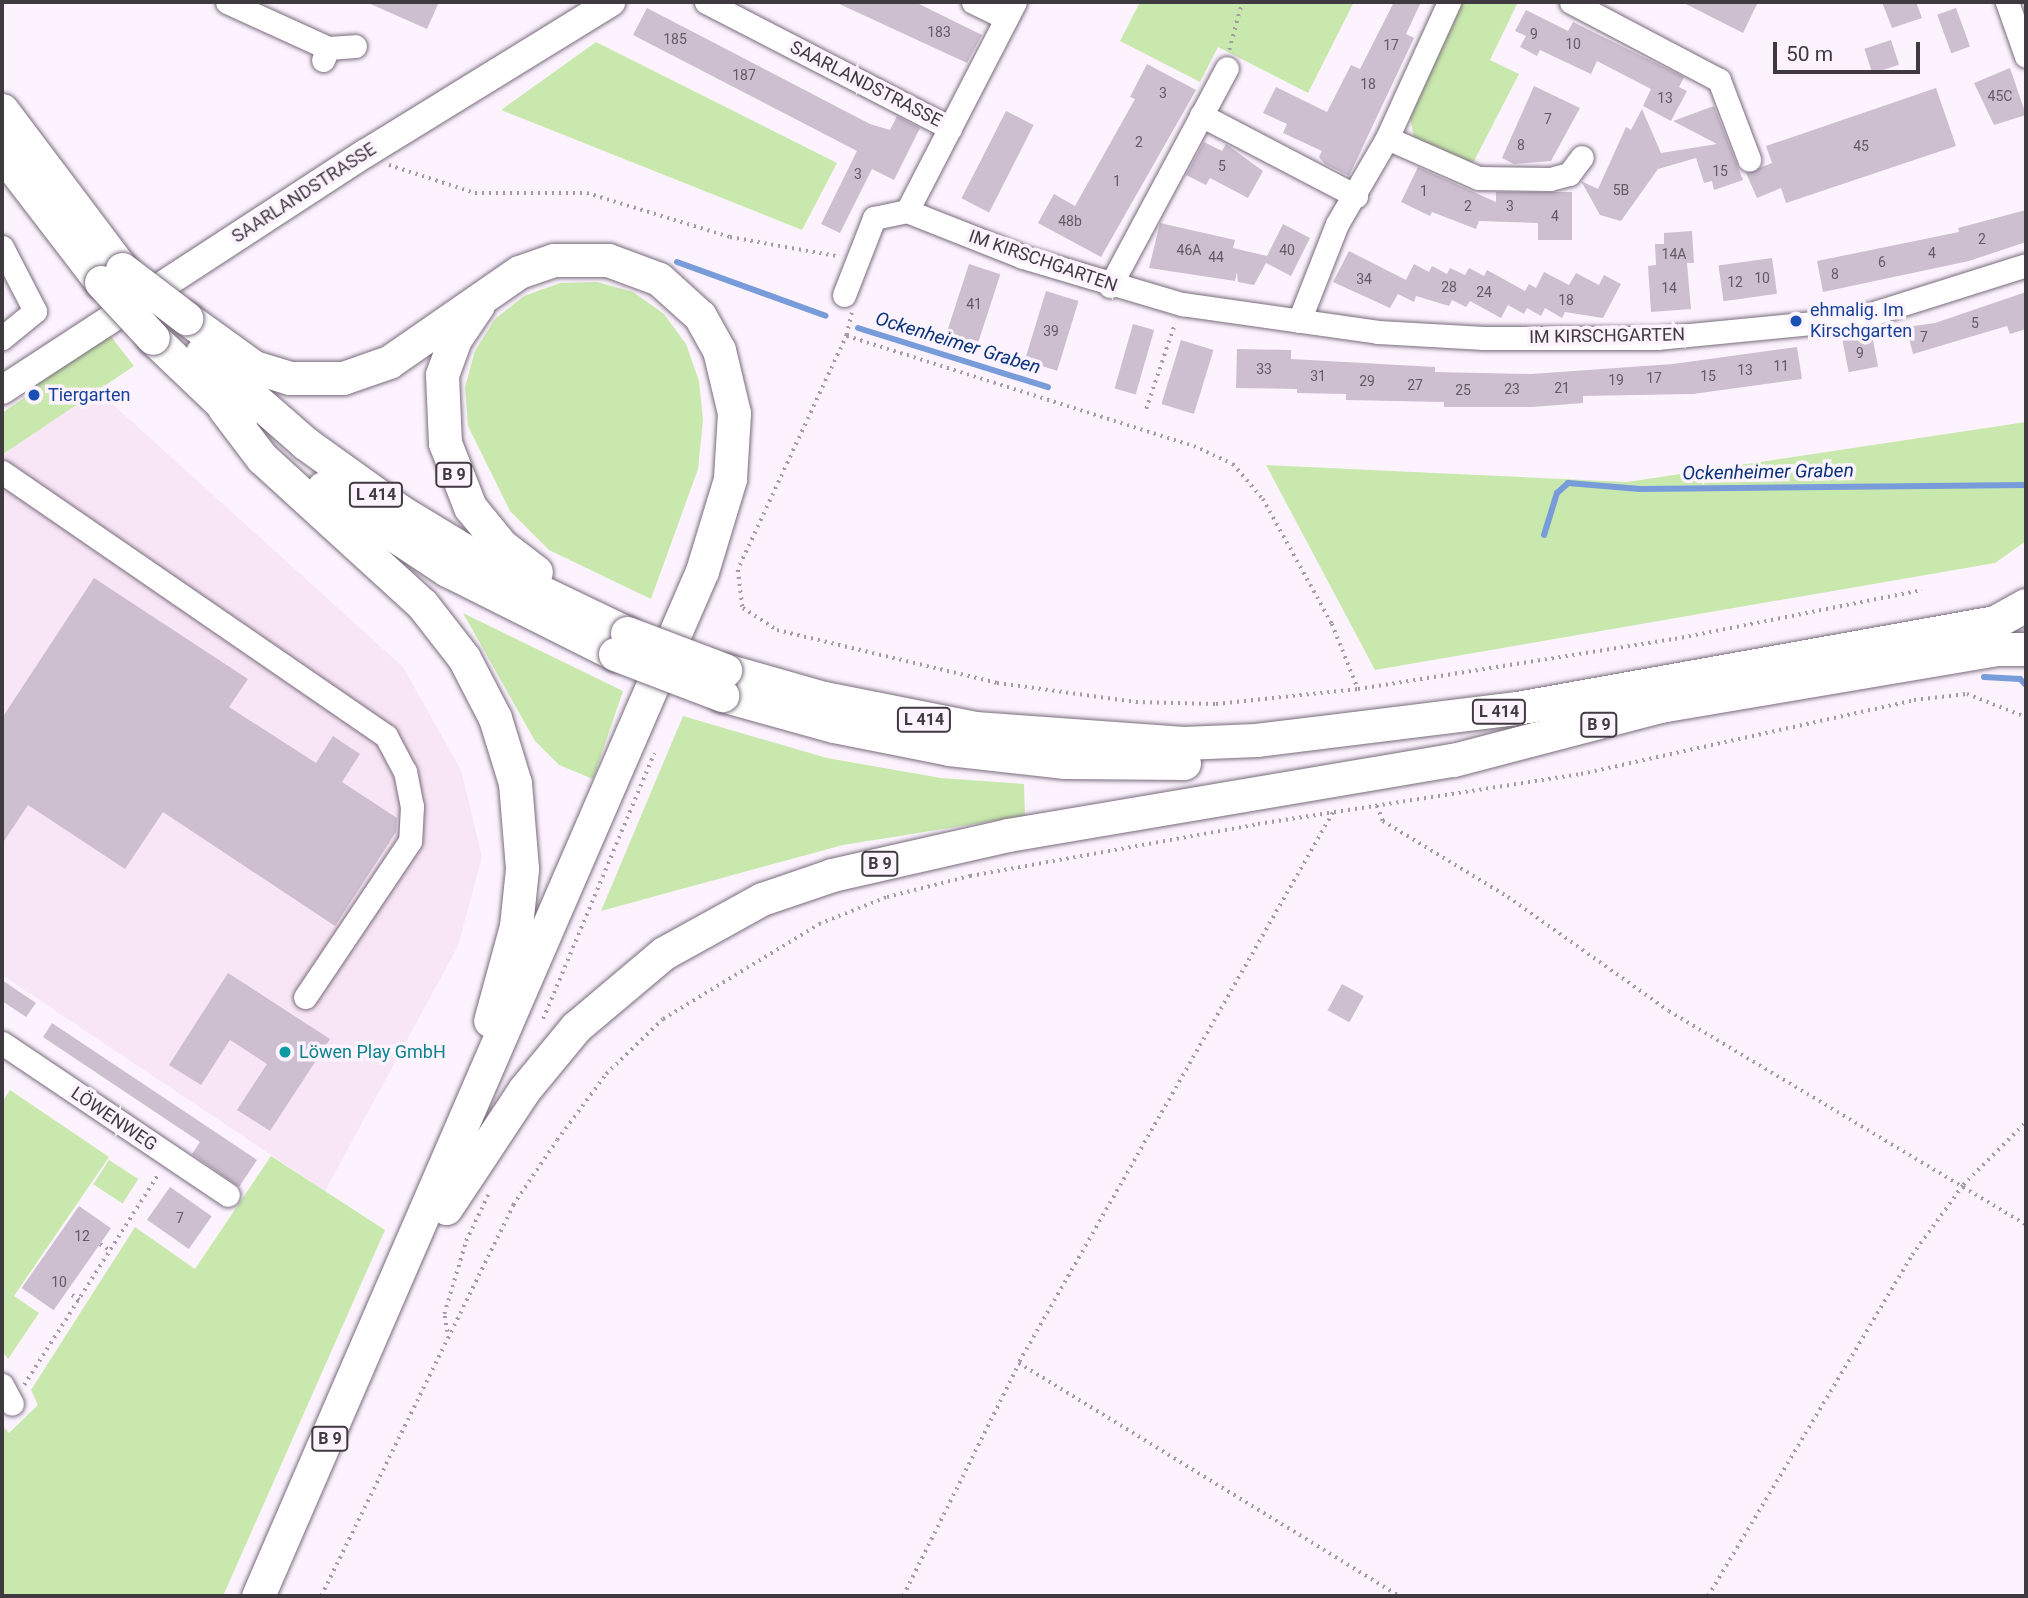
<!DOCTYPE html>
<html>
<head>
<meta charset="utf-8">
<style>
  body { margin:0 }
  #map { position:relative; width:2028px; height:1598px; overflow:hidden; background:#fcf3fe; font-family:Roboto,sans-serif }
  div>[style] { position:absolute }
  .commercial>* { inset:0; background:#f8e6f6 }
  .green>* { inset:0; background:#c9e8ad; transform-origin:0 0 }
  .stream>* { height:6px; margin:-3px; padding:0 3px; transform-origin:3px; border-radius:3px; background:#779cd9 }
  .building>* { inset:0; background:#cdbed0; transform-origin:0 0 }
  .path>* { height:3.5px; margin-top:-1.75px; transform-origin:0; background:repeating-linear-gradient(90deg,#a49ca5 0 2px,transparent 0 7px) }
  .roads { filter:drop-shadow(0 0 2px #796b7c) drop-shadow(0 0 2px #796b7c) }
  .minor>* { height:23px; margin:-11.5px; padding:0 11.5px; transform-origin:11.5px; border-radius:11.5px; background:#fff }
  .major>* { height:28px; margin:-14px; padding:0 14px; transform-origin:14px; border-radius:14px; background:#fff }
  .highway>* { height:33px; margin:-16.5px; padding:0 16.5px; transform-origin:16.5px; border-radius:16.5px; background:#fff }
  .bridges { filter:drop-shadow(0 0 2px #796b7c) drop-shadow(0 0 2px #796b7c) }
  .highway-bridge>* { height:33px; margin:-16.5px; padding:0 16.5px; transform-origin:16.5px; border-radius:16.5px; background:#fff }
  .dots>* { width:19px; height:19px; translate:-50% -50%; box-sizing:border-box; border:4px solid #fcf3fe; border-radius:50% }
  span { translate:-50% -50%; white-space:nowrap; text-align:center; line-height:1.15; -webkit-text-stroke:7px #fcf3fe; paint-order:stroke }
  .number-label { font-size:14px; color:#625a64 }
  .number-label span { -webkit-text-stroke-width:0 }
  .shield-label span { padding:2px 5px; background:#fcf3fe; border:2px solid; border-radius:5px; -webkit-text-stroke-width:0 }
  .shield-label { font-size:16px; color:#3f3940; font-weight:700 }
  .street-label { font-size:18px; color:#3f3940 }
  .transit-label { font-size:18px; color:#164399 }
  .left { translate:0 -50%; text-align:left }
  .culture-label { font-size:18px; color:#0d838f }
  .water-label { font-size:19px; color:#08347b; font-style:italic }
  .frame { position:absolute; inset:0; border:4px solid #3f3940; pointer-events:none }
  .scale { position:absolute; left:1773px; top:42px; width:147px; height:32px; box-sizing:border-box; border:4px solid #3f3940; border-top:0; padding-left:9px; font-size:21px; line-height:24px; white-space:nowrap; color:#3f3940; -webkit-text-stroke:5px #fcf3fe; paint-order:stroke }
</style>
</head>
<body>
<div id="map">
  <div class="commercial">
    <div style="clip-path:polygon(97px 390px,403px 667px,461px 770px,482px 857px,458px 946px,325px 1191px,2px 975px,2px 456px)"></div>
  </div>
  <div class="green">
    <div style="clip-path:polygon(1140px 2px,1354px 2px,1308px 93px,1218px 47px,1200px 82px,1120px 41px)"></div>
    <div style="clip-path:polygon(1463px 2px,1518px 2px,1490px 60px,1519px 74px,1473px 163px,1414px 137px,1410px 118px)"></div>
    <div style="clip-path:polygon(596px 42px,837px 163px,802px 230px,501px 110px)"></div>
    <div style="clip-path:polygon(597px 282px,633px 292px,664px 314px,686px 344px,699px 381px,703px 420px,698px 469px,651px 599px,549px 550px,510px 511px,468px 426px,465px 387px,475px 351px,495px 319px,524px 296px,560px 283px)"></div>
    <div style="clip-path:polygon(106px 330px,134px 366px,2px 455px,2px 413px,34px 391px,30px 378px)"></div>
    <div style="clip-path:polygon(2026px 422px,2026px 541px,1995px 563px,1375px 670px,1266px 465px,1627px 482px)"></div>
    <div style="clip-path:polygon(463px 613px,623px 691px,593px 779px,559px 765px,535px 741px)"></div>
    <div style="clip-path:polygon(683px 716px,827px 758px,941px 778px,1024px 784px,1025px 816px,843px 845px,601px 911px)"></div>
    <div style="clip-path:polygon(10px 1090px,109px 1157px,14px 1296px,39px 1313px,8px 1359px,2px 1351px,2px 1102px)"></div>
    <div style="clip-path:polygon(271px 1156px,385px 1230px,223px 1596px,2px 1596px,2px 1425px,9px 1433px,38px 1405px,31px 1390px,135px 1227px,195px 1269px)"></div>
    <div style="left:109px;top:1160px;width:35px;height:29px;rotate:33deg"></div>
  </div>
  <div class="stream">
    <div style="left:677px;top:262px;width:158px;rotate:19.9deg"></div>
    <div style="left:858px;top:328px;width:199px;rotate:17.3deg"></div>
    <div style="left:1544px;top:535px;width:44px;rotate:-72.8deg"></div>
    <div style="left:1557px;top:493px;width:15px;rotate:-42deg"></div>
    <div style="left:1568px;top:483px;width:72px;rotate:4.8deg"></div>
    <div style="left:1640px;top:489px;width:386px;rotate:-0.6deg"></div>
    <div style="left:1984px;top:677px;width:36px;rotate:3deg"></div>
    <div style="left:2020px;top:679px;width:8px;rotate:45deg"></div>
  </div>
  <div class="building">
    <div style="clip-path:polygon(366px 2px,439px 2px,427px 29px)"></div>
    <div style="clip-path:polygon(835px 2px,915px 2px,982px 35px,967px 63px)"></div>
    <div style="clip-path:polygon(1394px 2px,1421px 2px,1406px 34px,1414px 38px,1349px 176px,1325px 164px,1319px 157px,1322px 151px,1283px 133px,1287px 124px,1263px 113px,1276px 87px,1327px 112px,1351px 65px,1360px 69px)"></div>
    <div style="clip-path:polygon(1682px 2px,1758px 2px,1743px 33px)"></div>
    <div style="clip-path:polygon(1882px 2px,1916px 2px,1922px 18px,1892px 28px)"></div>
    <div style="clip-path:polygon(647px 8px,870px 124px,890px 130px,897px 116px,920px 128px,894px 180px,872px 169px,840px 233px,821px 224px,857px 151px,633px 35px)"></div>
    <div style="left:1956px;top:8px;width:41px;height:20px;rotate:70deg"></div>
    <div style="clip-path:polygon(1526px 10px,1568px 31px,1573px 22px,1684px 77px,1679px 87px,1687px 91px,1671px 121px,1643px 106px,1651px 89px,1597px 61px,1591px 74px,1540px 50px,1537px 56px,1520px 47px,1526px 36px,1515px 31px)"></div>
    <div style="left:1891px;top:40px;width:26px;height:28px;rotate:72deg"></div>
    <div style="clip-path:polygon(1147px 64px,1196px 90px,1101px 257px,1038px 223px,1054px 194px,1075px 206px,1135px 99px,1130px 97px)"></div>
    <div style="clip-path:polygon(2010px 68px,2026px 115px,1994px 125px,1974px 83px)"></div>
    <div style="clip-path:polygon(1534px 86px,1580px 108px,1551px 161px,1514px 164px,1502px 158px)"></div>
    <div style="clip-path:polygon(1936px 88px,1956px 146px,1786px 203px,1781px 188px,1757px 198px,1746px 173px,1772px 163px,1766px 146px)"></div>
    <div style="clip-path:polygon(1714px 106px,1743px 180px,1714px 190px,1712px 181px,1704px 183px,1696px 158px,1658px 169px,1621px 221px,1600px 215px,1581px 181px,1598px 189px,1626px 127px,1631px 130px,1642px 109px,1661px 153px,1717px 144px,1673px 121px)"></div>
    <div style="left:1006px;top:111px;width:31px;height:98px;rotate:27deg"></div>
    <div style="clip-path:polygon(1204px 142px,1222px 151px,1226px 144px,1263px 171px,1248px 198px,1210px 178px,1206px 185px,1186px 175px)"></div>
    <div style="clip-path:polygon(1418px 167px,1496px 202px,1496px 192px,1572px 192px,1572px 240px,1538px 240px,1538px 223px,1479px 221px,1476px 229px,1432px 212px,1430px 216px,1401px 202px)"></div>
    <div style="clip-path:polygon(2026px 210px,2026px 242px,1969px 261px,1823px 292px,1817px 261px,1959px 232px,1958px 228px)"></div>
    <div style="clip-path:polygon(1160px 223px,1235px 240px,1233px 248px,1267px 256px,1283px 224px,1310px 238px,1291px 276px,1266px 263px,1254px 285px,1238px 282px,1237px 272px,1235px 281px,1149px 268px)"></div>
    <div style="clip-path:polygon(1692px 231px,1694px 263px,1687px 263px,1691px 309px,1651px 312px,1648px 266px,1656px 265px,1655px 244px,1664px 244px,1664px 233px)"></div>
    <div style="clip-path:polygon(1349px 251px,1406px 280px,1414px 264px,1429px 272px,1432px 266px,1447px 274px,1450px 268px,1465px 275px,1469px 268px,1484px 276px,1487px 270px,1525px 291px,1529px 284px,1536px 288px,1544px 272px,1569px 285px,1576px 273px,1599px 285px,1604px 275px,1621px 284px,1603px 318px,1565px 312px,1562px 318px,1545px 308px,1541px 316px,1527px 308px,1524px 314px,1508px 305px,1501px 318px,1470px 301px,1466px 307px,1452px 300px,1449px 306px,1416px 296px,1414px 302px,1398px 294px,1390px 308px,1333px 282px)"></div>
    <div style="left:1772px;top:258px;width:36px;height:54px;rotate:82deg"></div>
    <div style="left:969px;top:264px;width:33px;height:73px;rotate:18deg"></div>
    <div style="left:1046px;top:291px;width:34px;height:73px;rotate:17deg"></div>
    <div style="clip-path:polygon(2026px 292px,2026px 329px,2010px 334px,2007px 326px,1913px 354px,1906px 327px,1935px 323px)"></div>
    <div style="left:1133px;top:324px;width:22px;height:67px;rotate:16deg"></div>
    <div style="left:1872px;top:335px;width:32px;height:30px;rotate:79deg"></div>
    <div style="left:1181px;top:340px;width:34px;height:67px;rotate:17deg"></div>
    <div style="clip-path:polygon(1797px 347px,1802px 379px,1693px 394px,1583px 396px,1583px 403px,1532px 407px,1444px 407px,1444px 402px,1346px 400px,1346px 394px,1297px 393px,1297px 389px,1236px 388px,1237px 349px,1291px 350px,1291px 359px,1435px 367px,1435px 372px,1531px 374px,1673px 364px)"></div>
    <div style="clip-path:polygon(94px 578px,248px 679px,229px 707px,316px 763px,333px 736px,360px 754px,342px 782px,397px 818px,396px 832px,335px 926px,163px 812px,125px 869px,28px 805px,2px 844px,2px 718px)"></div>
    <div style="clip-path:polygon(228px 973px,330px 1039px,270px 1131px,237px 1110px,267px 1064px,230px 1040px,201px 1085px,169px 1065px)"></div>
    <div style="clip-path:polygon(2px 980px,36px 1003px,26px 1017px,2px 1001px)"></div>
    <div style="left:1342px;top:984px;width:25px;height:30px;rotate:29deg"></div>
    <div style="clip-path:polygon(52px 1023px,257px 1160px,239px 1187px,192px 1154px,200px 1142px,43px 1037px)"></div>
    <div style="left:170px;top:1187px;width:51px;height:40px;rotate:35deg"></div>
    <div style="left:79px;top:1206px;width:39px;height:100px;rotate:35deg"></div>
  </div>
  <div class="path">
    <div style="left:1229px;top:50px;width:50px;rotate:-74.8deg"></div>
    <div style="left:389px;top:165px;width:90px;rotate:18deg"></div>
    <div style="left:475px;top:193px;width:112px"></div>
    <div style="left:587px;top:193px;width:150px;rotate:17.1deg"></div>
    <div style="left:730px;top:237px;width:109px;rotate:10.1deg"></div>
    <div style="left:852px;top:313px;width:23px;rotate:103deg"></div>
    <div style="left:847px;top:335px;width:259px;rotate:114.9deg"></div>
    <div style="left:738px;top:570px;width:38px;rotate:83deg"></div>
    <div style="left:743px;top:608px;width:40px;rotate:32.9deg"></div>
    <div style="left:777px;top:630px;width:226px;rotate:13.5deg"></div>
    <div style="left:997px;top:683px;width:140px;rotate:7.8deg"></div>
    <div style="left:1136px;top:702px;width:80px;rotate:1.4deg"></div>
    <div style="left:1216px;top:704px;width:143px;rotate:-6deg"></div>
    <div style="left:1358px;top:689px;width:321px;rotate:-9deg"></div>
    <div style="left:1675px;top:639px;width:252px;rotate:-11.2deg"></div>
    <div style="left:847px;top:336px;width:364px;rotate:17.6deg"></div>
    <div style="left:1194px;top:446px;width:43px;rotate:24.8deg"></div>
    <div style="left:1233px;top:464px;width:46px;rotate:49.4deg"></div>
    <div style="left:1263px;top:499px;width:143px;rotate:61.1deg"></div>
    <div style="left:1332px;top:624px;width:70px;rotate:68.2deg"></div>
    <div style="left:1146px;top:409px;width:91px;rotate:-71.4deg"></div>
    <div style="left:1377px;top:806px;width:16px;rotate:68deg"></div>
    <div style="left:1383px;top:821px;width:146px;rotate:31.3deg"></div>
    <div style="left:1508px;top:897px;width:197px;rotate:35.3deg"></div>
    <div style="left:1669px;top:1011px;width:416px;rotate:30.9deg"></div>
    <div style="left:1333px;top:813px;width:633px;rotate:119.72deg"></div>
    <div style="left:1019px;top:1363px;width:446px;rotate:31.5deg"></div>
    <div style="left:543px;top:1019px;width:288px;rotate:-67.3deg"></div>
    <div style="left:100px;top:1244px;width:13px;rotate:32deg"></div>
    <div style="left:72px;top:1295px;width:9px;rotate:32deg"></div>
    <div style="left:447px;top:1332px;width:18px;rotate:-99deg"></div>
    <div style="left:444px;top:1314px;width:76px;rotate:-73.2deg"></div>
    <div style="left:466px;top:1241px;width:51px;rotate:-64.4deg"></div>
    <div style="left:24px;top:1385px;width:251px;rotate:-57.5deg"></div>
    <div style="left:321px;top:1596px;width:436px;rotate:-63.8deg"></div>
    <div style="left:513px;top:1205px;width:78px;rotate:-55.9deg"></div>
    <div style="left:557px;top:1140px;width:82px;rotate:-53.4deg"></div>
    <div style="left:606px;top:1074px;width:79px;rotate:-44deg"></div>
    <div style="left:663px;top:1019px;width:183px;rotate:-31.3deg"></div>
    <div style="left:819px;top:924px;width:73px;rotate:-21.7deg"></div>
    <div style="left:887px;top:897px;width:86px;rotate:-14.2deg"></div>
    <div style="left:970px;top:876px;width:293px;rotate:-10.2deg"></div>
    <div style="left:1258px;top:824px;width:327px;rotate:-8.8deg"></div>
    <div style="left:1581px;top:774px;width:341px;rotate:-12.5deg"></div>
    <div style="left:1914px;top:700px;width:53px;rotate:-6.5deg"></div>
    <div style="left:1967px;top:694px;width:63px;rotate:21.3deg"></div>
    <div style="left:903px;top:1596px;width:260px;rotate:-63.5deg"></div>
    <div style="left:1708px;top:1596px;width:397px;rotate:-59.1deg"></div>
    <div style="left:1912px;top:1255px;width:87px;rotate:-53.9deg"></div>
    <div style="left:1963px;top:1185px;width:89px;rotate:-45deg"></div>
  </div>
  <div class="roads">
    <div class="minor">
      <div style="left:227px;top:2px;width:111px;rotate:24.5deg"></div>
      <div style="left:706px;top:2px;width:275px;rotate:27.3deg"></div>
      <div style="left:973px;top:2px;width:37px;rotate:26deg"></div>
      <div style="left:1571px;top:2px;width:167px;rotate:27.8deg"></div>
      <div style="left:1719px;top:80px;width:85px;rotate:69.2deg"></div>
      <div style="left:2007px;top:2px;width:57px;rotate:70.6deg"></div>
      <div style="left:323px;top:60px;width:13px;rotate:-67deg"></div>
      <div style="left:328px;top:48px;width:27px;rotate:-4deg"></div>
      <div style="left:1201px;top:115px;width:175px;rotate:27.6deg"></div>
      <div style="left:1387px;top:138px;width:99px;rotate:23.7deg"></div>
      <div style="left:1478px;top:178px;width:72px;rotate:0.8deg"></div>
      <div style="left:1550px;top:179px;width:20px;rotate:-15deg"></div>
      <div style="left:1569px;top:174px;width:21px;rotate:-53deg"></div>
      <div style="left:907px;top:211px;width:125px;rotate:21.6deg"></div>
      <div style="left:1023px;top:257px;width:166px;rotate:16.5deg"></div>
      <div style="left:1182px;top:304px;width:198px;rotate:8.1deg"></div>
      <div style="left:1378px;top:332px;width:106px;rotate:3.2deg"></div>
      <div style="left:1484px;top:338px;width:173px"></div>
      <div style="left:1657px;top:338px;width:199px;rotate:-5.5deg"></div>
      <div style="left:1855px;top:319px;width:179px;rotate:-17.5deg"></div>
      <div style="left:907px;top:211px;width:235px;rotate:-62.7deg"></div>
      <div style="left:2px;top:247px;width:72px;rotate:62.7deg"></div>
      <div style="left:35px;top:311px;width:43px;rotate:140.7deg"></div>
      <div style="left:1110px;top:286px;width:247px;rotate:-61.8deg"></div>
      <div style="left:844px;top:295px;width:83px;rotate:-68.7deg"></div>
      <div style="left:874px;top:218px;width:34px;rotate:-12deg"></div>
      <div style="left:1299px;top:321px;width:104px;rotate:-68.6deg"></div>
      <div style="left:1337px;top:224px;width:99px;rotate:-59.8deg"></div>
      <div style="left:1387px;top:138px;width:149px;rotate:-65.5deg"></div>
      <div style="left:2px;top:472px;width:466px;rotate:34.5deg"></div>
      <div style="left:386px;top:736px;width:40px;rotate:62deg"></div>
      <div style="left:405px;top:771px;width:36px;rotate:79deg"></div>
      <div style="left:412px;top:806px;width:35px;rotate:93deg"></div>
      <div style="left:410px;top:841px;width:188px;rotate:123.9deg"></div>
      <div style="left:2px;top:1043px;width:272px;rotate:33.9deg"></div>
      <div style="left:2px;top:1385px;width:21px;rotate:62deg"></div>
    </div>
    <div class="major">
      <div style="left:2px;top:390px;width:434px;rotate:-33.1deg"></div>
      <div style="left:366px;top:153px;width:288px;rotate:-31.6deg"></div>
    </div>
    <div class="highway">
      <div style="left:2px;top:110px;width:199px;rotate:53deg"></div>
      <div style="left:2px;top:153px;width:163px;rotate:52.5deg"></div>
      <div style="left:478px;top:305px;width:41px;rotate:124.1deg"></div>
      <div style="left:455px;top:339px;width:38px;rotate:110deg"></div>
      <div style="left:442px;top:375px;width:68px;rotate:87.5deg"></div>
      <div style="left:445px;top:443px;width:69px;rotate:68.7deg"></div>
      <div style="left:470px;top:507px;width:49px;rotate:50.8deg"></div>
      <div style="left:501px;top:545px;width:44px;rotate:37.6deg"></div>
      <div style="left:186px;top:318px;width:84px;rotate:35.8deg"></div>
      <div style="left:254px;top:367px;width:38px;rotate:17deg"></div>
      <div style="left:290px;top:378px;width:53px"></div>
      <div style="left:343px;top:378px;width:49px;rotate:-19.2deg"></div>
      <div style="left:389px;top:362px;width:158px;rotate:-34.7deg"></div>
      <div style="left:519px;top:272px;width:37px;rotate:-19deg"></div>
      <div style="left:554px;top:260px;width:54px"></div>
      <div style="left:608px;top:260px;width:54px;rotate:20.4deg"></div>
      <div style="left:659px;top:279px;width:55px;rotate:42.1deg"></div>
      <div style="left:700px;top:316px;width:39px;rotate:61deg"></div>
      <div style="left:719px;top:350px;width:65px;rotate:76.6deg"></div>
      <div style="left:734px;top:413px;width:66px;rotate:93.5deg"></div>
      <div style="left:730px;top:479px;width:96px;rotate:106.9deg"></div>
      <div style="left:702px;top:571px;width:1117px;rotate:113.42deg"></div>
      <div style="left:153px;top:338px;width:120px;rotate:43.7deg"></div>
      <div style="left:202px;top:353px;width:137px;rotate:41.1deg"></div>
      <div style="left:305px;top:443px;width:117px;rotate:35.6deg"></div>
      <div style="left:400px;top:511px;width:117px;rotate:31.4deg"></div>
      <div style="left:500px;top:572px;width:141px;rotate:25.7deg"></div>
      <div style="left:224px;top:408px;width:63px;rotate:52.8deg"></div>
      <div style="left:262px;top:458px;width:217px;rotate:42.4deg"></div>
      <div style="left:422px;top:604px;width:68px;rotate:52.1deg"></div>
      <div style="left:464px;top:658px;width:68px;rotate:62.7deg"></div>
      <div style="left:495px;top:718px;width:68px;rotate:72.9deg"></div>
      <div style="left:515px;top:783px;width:86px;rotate:85.3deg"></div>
      <div style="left:522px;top:869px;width:57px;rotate:96deg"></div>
      <div style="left:516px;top:926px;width:98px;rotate:105.3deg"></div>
      <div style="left:323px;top:488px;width:149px;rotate:33.5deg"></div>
      <div style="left:447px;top:570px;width:188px;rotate:26.6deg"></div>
      <div style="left:725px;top:670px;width:103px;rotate:15.8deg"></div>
      <div style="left:824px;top:698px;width:154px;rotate:11.2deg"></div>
      <div style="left:975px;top:728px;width:209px;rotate:4.1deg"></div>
      <div style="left:1183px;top:743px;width:73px;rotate:-2.4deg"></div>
      <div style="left:1256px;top:740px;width:263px;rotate:-7deg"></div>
      <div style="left:1517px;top:708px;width:486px;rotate:-10.2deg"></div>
      <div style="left:1995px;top:622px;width:35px;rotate:-29deg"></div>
      <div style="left:722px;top:695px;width:116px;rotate:15.5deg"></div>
      <div style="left:834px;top:726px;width:117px;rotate:11.3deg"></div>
      <div style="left:949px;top:749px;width:117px;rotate:6.4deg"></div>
      <div style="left:1065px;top:762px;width:119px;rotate:0.5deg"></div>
      <div style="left:1654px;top:707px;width:348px;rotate:-9.6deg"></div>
      <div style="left:1997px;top:649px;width:29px"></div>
      <div style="left:446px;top:1208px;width:141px;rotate:-56.5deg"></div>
      <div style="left:524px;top:1090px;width:82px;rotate:-50.5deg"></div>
      <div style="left:576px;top:1027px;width:115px;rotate:-40.1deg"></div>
      <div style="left:664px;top:953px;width:112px;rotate:-28.9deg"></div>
      <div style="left:762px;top:899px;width:74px;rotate:-18.9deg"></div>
      <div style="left:832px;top:875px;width:180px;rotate:-12.8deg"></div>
      <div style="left:1008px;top:835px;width:451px;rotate:-9.6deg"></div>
      <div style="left:1453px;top:760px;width:222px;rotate:-14.6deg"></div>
    </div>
  </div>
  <div class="bridges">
    <div class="highway-bridge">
      <div style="left:122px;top:269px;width:81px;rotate:37.4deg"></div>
      <div style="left:101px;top:282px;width:76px;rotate:47.1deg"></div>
      <div style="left:627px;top:633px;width:105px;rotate:20.7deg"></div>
      <div style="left:615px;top:654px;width:115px;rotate:21deg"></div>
    </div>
  </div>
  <div class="dots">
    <div style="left:1796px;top:321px;background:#1a4fb4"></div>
    <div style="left:34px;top:395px;background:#1a4fb4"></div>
    <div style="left:285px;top:1052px;background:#0f9aa8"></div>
  </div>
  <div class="number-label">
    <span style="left:939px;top:32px">183</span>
    <span style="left:1534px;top:34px">9</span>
    <span style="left:675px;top:39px">185</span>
    <span style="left:1573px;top:44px">10</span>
    <span style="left:1391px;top:45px">17</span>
    <span style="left:744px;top:75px">187</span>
    <span style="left:1368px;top:84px">18</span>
    <span style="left:1163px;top:93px">3</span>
    <span style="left:2000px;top:96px">45C</span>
    <span style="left:1665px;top:98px">13</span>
    <span style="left:1548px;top:119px">7</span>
    <span style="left:1139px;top:142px">2</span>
    <span style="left:1521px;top:145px">8</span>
    <span style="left:1861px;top:146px">45</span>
    <span style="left:1222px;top:166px">5</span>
    <span style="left:1720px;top:171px">15</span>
    <span style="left:858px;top:174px">3</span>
    <span style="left:1117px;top:181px">1</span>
    <span style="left:1621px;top:190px">5B</span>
    <span style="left:1424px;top:191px">1</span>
    <span style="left:1468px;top:206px">2</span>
    <span style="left:1510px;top:206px">3</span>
    <span style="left:1555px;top:216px">4</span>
    <span style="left:1070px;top:221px">48b</span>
    <span style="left:1982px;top:239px">2</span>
    <span style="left:1189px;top:250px">46A</span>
    <span style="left:1287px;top:250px">40</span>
    <span style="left:1932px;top:253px">4</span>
    <span style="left:1674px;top:254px">14A</span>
    <span style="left:1216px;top:257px">44</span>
    <span style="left:1882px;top:262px">6</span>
    <span style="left:1835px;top:274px">8</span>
    <span style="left:1762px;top:278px">10</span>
    <span style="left:1364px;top:279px">34</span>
    <span style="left:1735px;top:282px">12</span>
    <span style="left:1449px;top:287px">28</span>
    <span style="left:1669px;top:288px">14</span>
    <span style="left:1484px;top:292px">24</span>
    <span style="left:1566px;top:300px">18</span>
    <span style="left:974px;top:304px">41</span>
    <span style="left:1975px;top:323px">5</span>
    <span style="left:1051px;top:331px">39</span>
    <span style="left:1924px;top:337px">7</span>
    <span style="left:1860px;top:353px">9</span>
    <span style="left:1781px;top:366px">11</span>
    <span style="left:1264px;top:369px">33</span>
    <span style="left:1745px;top:370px">13</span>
    <span style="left:1318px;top:376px">31</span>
    <span style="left:1708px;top:376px">15</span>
    <span style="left:1654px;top:378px">17</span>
    <span style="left:1616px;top:380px">19</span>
    <span style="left:1367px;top:381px">29</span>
    <span style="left:1415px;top:385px">27</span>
    <span style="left:1562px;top:388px">21</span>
    <span style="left:1512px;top:389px">23</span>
    <span style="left:1463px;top:390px">25</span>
    <span style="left:180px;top:1218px">7</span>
    <span style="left:82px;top:1236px">12</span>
    <span style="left:59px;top:1282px">10</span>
  </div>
  <div class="shield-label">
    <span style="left:454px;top:475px">B 9</span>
    <span style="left:376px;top:495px">L 414</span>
    <span style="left:1499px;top:712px">L 414</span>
    <span style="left:924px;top:720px">L 414</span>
    <span style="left:1599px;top:725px">B 9</span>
    <span style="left:880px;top:864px">B 9</span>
    <span style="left:330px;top:1439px">B 9</span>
  </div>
  <div class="street-label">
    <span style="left:866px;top:84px;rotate:27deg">SAARLANDSTRASSE</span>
    <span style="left:304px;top:193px;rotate:-33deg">SAARLANDSTRASSE</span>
    <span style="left:1043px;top:261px;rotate:19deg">IM KIRSCHGARTEN</span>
    <span style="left:1607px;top:336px;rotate:-1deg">IM KIRSCHGARTEN</span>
    <span style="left:114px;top:1119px;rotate:34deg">LÖWENWEG</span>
  </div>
  <div class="transit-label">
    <span class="left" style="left:1810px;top:321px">ehmalig. Im<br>Kirschgarten</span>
    <span class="left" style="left:48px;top:395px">Tiergarten</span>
  </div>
  <div class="culture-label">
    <span class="left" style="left:299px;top:1052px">Löwen Play GmbH</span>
  </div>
  <div class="water-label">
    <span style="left:958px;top:343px;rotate:17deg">Ockenheimer Graben</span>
    <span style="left:1768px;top:472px;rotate:-1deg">Ockenheimer Graben</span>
  </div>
  <div class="frame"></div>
  <div class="scale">50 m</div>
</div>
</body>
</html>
